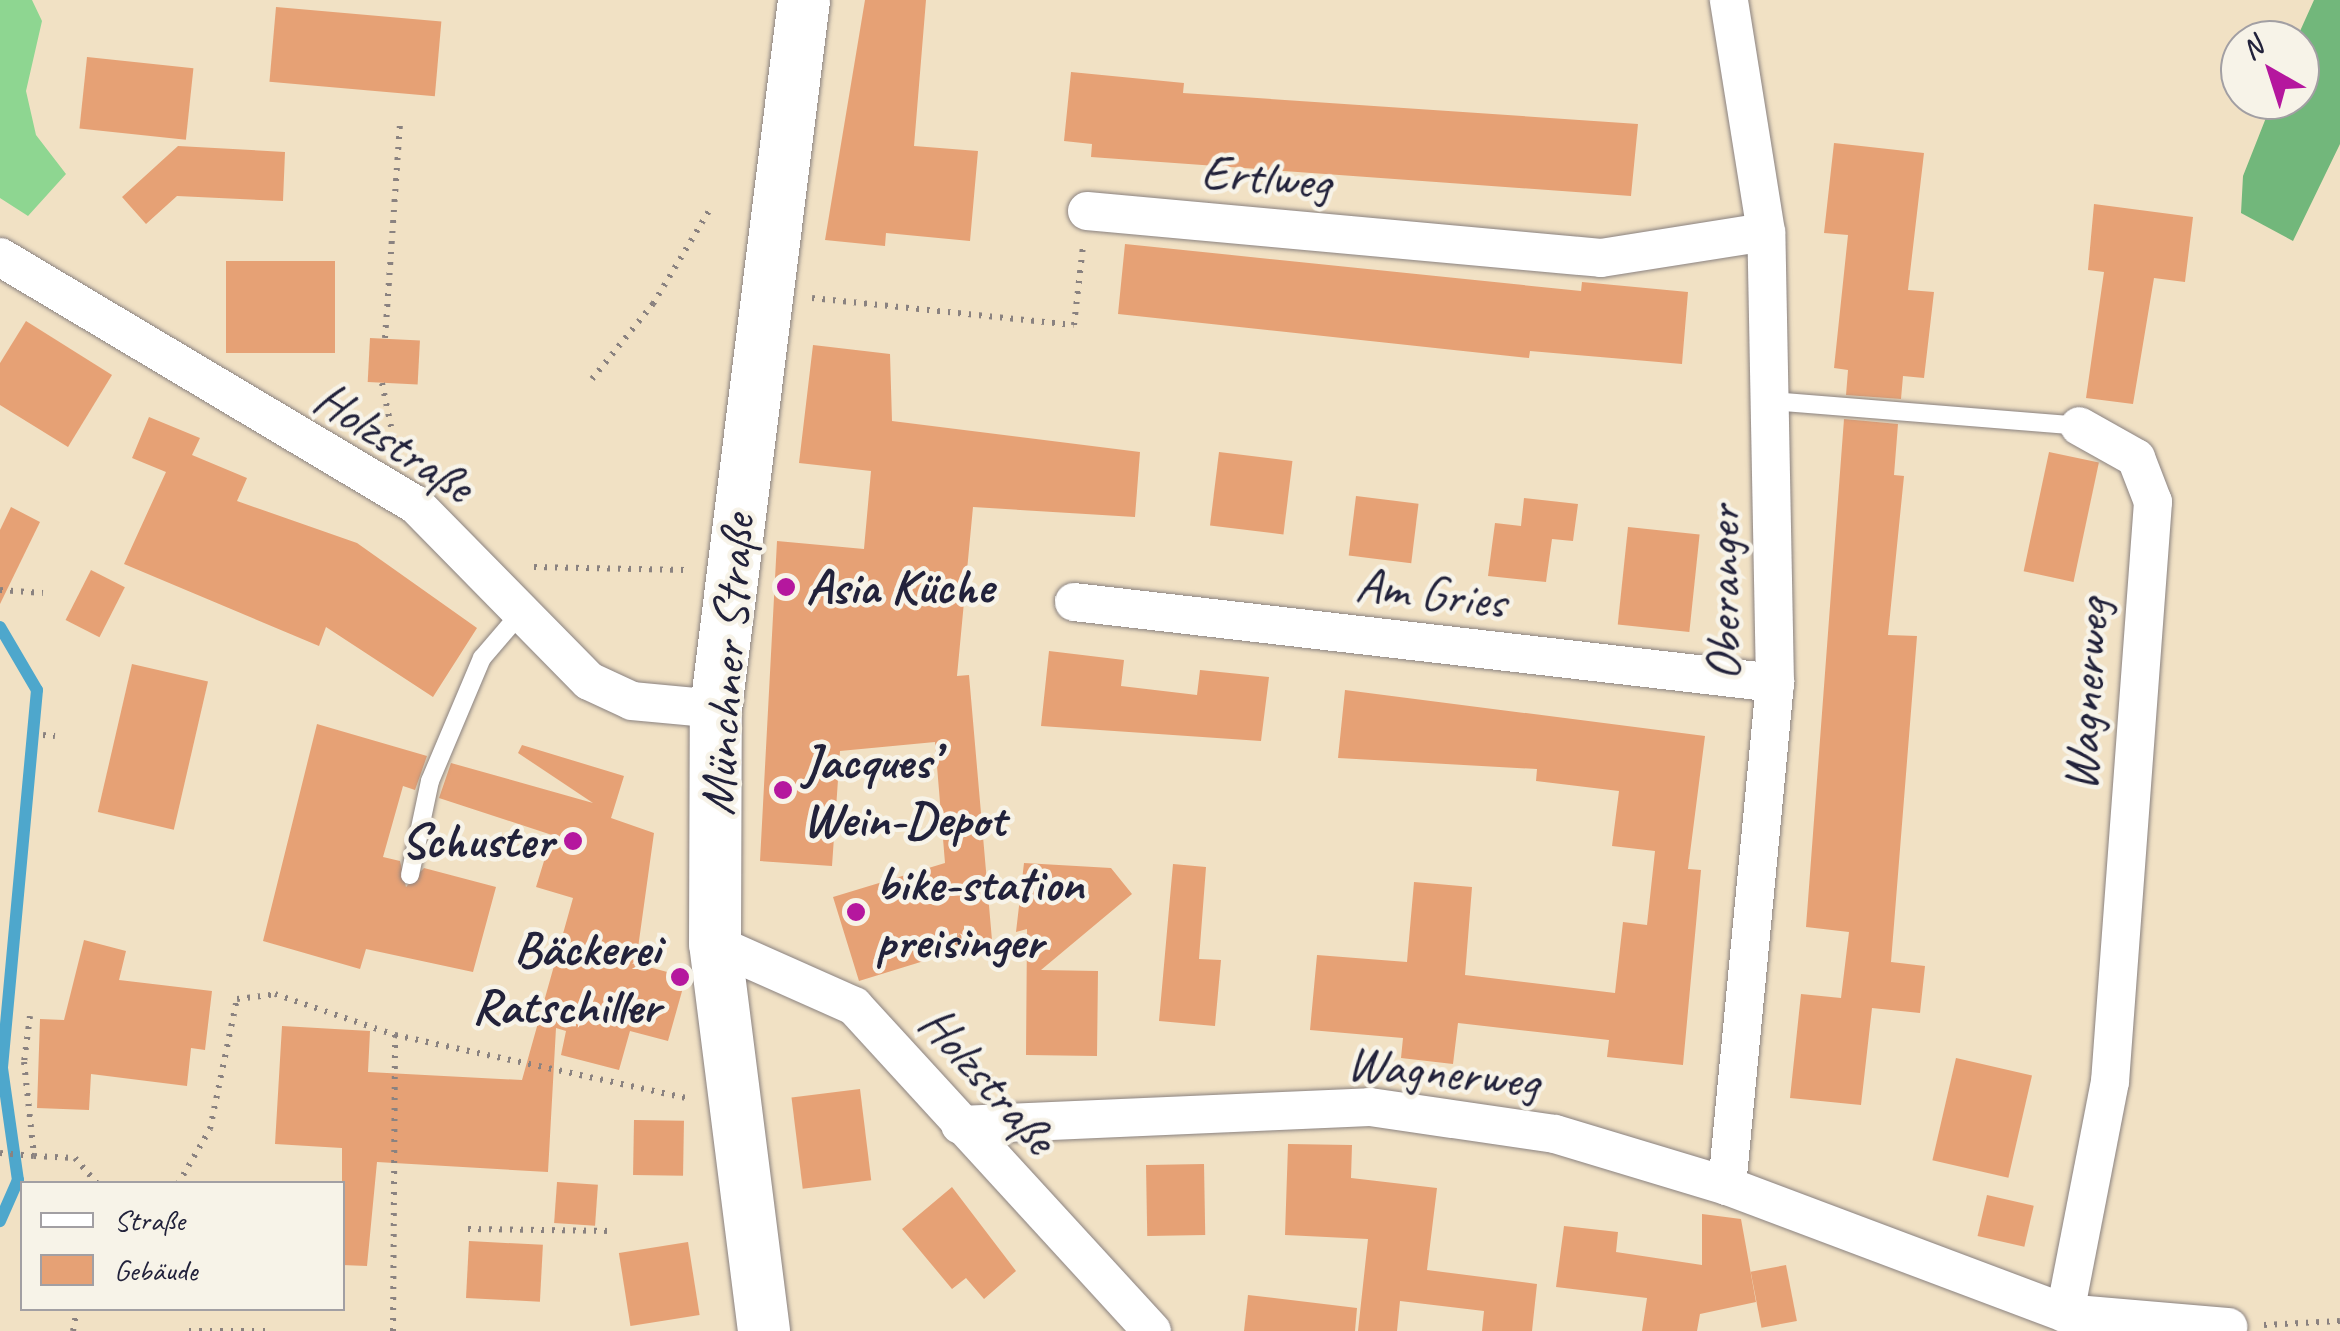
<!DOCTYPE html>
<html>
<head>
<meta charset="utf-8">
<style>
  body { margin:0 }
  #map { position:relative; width:2340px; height:1331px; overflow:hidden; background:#f1e1c4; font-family:Caveat,sans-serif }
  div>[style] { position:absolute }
  .green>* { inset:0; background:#8ed691 }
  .forest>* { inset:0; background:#72b77b }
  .stream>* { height:12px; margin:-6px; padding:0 6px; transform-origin:6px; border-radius:6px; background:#4ea7cc }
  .building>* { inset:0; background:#e6a175; transform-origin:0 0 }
  .path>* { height:6px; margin-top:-3px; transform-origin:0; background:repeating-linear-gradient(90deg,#8a8280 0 2.5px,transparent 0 10.5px) }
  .roads { filter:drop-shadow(0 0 2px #8a8280) drop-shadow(0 0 2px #8a8280) }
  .service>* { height:18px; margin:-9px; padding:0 9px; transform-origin:9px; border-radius:9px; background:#fff }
  .minor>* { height:38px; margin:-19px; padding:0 19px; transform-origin:19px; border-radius:19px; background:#fff }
  .secondary>* { height:52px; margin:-26px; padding:0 26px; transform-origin:26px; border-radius:26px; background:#fff }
  .dots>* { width:28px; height:28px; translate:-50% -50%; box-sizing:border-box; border:5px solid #f7f3e8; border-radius:50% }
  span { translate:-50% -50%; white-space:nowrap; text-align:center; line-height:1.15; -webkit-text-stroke:9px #f7f3e8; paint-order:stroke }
  .street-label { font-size:50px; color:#22223b }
  .poi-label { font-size:50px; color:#22223b; font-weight:700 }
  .left { translate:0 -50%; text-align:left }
  .right { translate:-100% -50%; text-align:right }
  .legend { position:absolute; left:20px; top:1181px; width:325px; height:130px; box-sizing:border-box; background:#f7f3e8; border:2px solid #a29fa3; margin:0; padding:12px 18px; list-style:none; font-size:30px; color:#22223b }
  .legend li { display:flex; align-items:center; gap:20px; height:50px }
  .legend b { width:50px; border:2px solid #a29fa3 }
  .north { position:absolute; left:2220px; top:20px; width:100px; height:100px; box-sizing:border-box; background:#f7f3e8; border:2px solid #a29fa3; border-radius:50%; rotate:321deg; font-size:28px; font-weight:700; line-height:40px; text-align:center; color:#22223b }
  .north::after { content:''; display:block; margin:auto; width:35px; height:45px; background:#b5179e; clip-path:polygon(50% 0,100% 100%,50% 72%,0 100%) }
</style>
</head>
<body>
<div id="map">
  <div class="green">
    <div style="clip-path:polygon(0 0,32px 0,42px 21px,26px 91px,36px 135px,66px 174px,28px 216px,0 198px)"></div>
  </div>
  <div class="forest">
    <div style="clip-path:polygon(2314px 0,2340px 0,2340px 144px,2293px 241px,2241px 213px,2243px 176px,2273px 100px,2300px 100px,2296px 40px)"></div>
  </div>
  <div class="stream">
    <div style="left:0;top:627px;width:73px;rotate:59.6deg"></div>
    <div style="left:37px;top:690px;width:380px;rotate:95.3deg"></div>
    <div style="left:2px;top:1068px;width:113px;rotate:81.9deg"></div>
    <div style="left:18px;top:1180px;width:45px;rotate:113.7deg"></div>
  </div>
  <div class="building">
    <div style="clip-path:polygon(865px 0,926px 0,914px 146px,978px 151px,970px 241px,886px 233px,885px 246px,825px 240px)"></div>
    <div style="left:276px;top:7px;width:166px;height:75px;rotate:5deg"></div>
    <div style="left:87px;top:57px;width:107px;height:72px;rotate:6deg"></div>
    <div style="clip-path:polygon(1071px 72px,1184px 83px,1183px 93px,1638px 124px,1631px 196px,1091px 157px,1092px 144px,1064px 141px)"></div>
    <div style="clip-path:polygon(1834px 143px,1924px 153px,1908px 290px,1934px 292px,1924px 378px,1903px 376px,1901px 399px,1846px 395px,1848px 370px,1834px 368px,1848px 235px,1824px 233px)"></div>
    <div style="clip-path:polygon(178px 146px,285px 152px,283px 201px,177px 196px,146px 224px,122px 197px)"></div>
    <div style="clip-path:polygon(2094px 204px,2193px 217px,2185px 282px,2154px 278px,2133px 404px,2086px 398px,2104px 272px,2088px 270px)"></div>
    <div style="clip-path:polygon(1125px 244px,1581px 291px,1582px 282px,1688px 292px,1682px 364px,1530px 351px,1529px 358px,1118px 314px)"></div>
    <div style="left:226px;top:261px;width:109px;height:92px"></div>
    <div style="clip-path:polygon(26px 321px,112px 375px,68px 447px,0 405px,0 363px)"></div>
    <div style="left:370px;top:338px;width:50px;height:44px;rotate:3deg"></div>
    <div style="clip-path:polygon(813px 345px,890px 354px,892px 421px,1140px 452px,1135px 517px,973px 507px,957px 676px,969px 675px,992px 940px,859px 981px,833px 897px,945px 863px,935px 742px,840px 751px,832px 866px,760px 861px,777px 541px,864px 549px,871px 471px,799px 463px)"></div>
    <div style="clip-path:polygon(149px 417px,200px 438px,192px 455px,247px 478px,237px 501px,357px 543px,477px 628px,433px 697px,326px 627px,319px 646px,124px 564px,166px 472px,132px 458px)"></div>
    <div style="clip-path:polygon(1844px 419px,1898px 424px,1894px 475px,1904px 476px,1888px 635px,1917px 636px,1891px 962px,1925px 966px,1920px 1013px,1872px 1008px,1861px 1105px,1790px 1098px,1801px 994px,1841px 998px,1849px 932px,1806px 927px)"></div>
    <div style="left:1219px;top:452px;width:74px;height:74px;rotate:7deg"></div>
    <div style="left:2049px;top:452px;width:51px;height:122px;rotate:12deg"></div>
    <div style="left:1356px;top:496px;width:63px;height:60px;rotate:7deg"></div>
    <div style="clip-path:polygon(1524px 498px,1578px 504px,1573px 541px,1552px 539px,1546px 582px,1488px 576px,1495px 523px,1521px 526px)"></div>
    <div style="clip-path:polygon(11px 507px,40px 522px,0 604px,0 530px)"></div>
    <div style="left:1628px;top:527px;width:72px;height:98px;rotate:6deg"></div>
    <div style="left:91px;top:570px;width:38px;height:56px;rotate:27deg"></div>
    <div style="clip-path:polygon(1049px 651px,1124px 660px,1121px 686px,1197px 695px,1200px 670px,1269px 677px,1261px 741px,1041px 726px)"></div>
    <div style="left:132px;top:664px;width:78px;height:152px;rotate:13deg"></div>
    <div style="clip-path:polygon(1345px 690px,1705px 736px,1688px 869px,1701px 870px,1683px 1065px,1607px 1057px,1609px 1040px,1458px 1023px,1453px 1064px,1401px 1058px,1403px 1038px,1310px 1030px,1317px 955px,1407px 962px,1414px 882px,1472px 887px,1465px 975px,1615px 993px,1623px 922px,1647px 925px,1655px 851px,1612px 846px,1619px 791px,1536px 781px,1537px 769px,1338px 758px)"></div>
    <div style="clip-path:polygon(317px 724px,427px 756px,415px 790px,403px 786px,383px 857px,400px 861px,406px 887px,424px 868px,496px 887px,473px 972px,366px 949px,360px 969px,263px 941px)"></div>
    <div style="clip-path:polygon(522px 745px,624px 776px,611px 818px,654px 833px,638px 948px,649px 951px,645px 966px,686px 977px,668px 1041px,630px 1031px,619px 1070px,561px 1055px,566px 1031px,556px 1028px,548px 1172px,377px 1162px,367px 1266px,342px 1265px,342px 1148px,275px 1144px,282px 1026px,370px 1031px,368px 1072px,522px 1080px,573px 898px,536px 887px,552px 835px,439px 798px,451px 763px,593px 803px,518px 753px)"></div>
    <div style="clip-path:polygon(1024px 863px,1111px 868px,1132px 894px,1041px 970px,1098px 971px,1097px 1056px,1026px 1055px,1027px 929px,1016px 932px)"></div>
    <div style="clip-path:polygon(1173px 864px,1206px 867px,1199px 959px,1221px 960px,1215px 1026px,1159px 1021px)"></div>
    <div style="clip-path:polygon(84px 940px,126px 951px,119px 980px,212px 991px,205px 1050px,191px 1048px,187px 1086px,91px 1074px,89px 1110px,37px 1108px,40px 1019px,64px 1020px)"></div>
    <div style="left:1956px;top:1058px;width:78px;height:105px;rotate:13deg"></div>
    <div style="left:860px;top:1089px;width:92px;height:69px;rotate:83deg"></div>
    <div style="left:634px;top:1120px;width:50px;height:55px;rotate:1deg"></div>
    <div style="clip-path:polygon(1288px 1144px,1352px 1145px,1351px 1178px,1437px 1188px,1427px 1270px,1537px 1284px,1532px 1331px,1482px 1331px,1484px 1311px,1400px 1301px,1397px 1331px,1358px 1331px,1368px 1239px,1285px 1235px)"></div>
    <div style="left:1204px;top:1164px;width:71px;height:58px;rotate:89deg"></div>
    <div style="left:557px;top:1182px;width:41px;height:41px;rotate:4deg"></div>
    <div style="clip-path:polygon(952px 1187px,1016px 1271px,984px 1299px,966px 1278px,952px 1289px,902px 1229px)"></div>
    <div style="left:1987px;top:1195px;width:48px;height:42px;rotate:13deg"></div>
    <div style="clip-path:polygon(1702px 1214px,1741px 1219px,1756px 1302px,1700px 1314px,1697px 1331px,1642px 1331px,1647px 1298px,1556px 1287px,1564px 1226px,1618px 1232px,1616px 1252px,1702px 1265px)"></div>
    <div style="left:469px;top:1241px;width:74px;height:57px;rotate:3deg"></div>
    <div style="left:688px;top:1242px;width:74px;height:70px;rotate:81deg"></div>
    <div style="left:1786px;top:1265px;width:57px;height:36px;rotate:79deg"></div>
    <div style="clip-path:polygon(1248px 1295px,1357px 1308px,1355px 1331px,1244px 1331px)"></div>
  </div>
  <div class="path">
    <div style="left:812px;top:298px;width:263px;rotate:5.9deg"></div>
    <div style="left:1074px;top:325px;width:80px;rotate:-83.5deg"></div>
    <div style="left:385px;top:338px;width:215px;rotate:-86deg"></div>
    <div style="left:592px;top:379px;width:97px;rotate:-50.9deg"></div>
    <div style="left:653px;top:304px;width:114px;rotate:-59deg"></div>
    <div style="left:382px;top:383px;width:64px;rotate:78.3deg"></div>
    <div style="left:534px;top:567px;width:152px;rotate:1.1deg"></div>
    <div style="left:0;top:590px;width:43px;rotate:4deg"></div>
    <div style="left:43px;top:735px;width:12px;rotate:5deg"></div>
    <div style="left:30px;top:1016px;width:46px;rotate:97.4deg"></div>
    <div style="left:24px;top:1062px;width:95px;rotate:83.9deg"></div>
    <div style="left:34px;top:1156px;width:41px;rotate:2.8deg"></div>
    <div style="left:75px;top:1158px;width:35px;rotate:49deg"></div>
    <div style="left:0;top:1153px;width:34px;rotate:5deg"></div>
    <div style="left:178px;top:1184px;width:64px;rotate:-59.8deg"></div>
    <div style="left:210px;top:1129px;width:133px;rotate:-78.3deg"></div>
    <div style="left:237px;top:999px;width:38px;rotate:-7deg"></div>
    <div style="left:275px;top:994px;width:127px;rotate:18.9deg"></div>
    <div style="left:468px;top:1229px;width:144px;rotate:0.8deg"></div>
    <div style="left:2264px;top:1325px;width:76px;rotate:-3deg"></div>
    <div style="left:73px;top:1331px;width:23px;rotate:-80deg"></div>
    <div style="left:189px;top:1331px;width:79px"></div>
    <div style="left:393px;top:1331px;width:296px;rotate:-89.6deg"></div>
    <div style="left:395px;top:1035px;width:298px;rotate:12.2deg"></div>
  </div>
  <div class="roads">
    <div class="service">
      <div style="left:1771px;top:401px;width:309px;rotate:4.6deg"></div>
      <div style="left:410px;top:875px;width:96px;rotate:-78deg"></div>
      <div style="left:430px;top:781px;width:134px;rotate:-67.1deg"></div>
      <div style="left:482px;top:658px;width:65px;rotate:-49.4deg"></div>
    </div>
    <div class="minor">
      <div style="left:1087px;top:211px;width:516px;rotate:5.22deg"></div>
      <div style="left:1601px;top:258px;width:167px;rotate:-9deg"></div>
      <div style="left:0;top:257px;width:483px;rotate:30.8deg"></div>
      <div style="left:415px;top:504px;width:248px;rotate:45.5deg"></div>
      <div style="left:589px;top:681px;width:47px;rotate:24.9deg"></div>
      <div style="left:632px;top:701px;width:84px;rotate:5.4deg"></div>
      <div style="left:1074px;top:602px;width:706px;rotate:6.59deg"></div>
      <div style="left:715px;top:944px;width:152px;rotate:24deg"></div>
      <div style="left:854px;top:1006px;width:441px;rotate:47.5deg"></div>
      <div style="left:960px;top:1125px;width:410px;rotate:-2.5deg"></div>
      <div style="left:1370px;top:1107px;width:187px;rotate:8.3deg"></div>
      <div style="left:1555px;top:1134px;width:180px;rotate:16.8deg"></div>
      <div style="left:1727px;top:1186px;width:361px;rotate:20.6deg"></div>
      <div style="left:2065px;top:1313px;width:164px;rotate:4.9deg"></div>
      <div style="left:1727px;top:1186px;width:505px;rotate:-84.55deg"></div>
      <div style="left:1775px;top:683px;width:451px;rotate:-91.1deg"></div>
      <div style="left:1766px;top:232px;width:235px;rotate:-99.1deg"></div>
      <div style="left:2065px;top:1313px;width:235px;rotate:-79deg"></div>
      <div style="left:2110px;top:1082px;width:582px;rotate:-85.76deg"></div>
      <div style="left:2153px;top:502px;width:47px;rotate:-111.1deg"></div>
      <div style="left:2136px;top:458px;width:65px;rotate:-150.7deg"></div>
    </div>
    <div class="secondary">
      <div style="left:764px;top:1331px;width:390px;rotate:-97.2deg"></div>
      <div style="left:715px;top:944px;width:235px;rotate:-89.8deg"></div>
      <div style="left:716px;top:709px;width:714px;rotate:-82.92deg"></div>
    </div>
  </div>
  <div class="dots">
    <div style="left:786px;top:587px;background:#b5179e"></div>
    <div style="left:783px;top:790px;background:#b5179e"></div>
    <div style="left:573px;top:841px;background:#b5179e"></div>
    <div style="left:856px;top:912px;background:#b5179e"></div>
    <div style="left:680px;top:977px;background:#b5179e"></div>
  </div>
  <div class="street-label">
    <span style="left:1266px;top:177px;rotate:5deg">Ertlweg</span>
    <span style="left:394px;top:442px;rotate:33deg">Holzstraße</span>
    <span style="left:1431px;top:593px;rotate:7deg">Am Gries</span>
    <span style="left:1723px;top:593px;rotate:-90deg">Oberanger</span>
    <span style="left:727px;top:665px;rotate:-86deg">Münchner Straße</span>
    <span style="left:2086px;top:695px;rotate:-86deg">Wagnerweg</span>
    <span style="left:1443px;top:1072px;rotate:6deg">Wagnerweg</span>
    <span style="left:988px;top:1080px;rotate:48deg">Holzstraße</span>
  </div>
  <div class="poi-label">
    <span class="left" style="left:806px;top:587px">Asia Küche</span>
    <span class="left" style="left:803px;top:790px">Jacques’<br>Wein-Depot</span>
    <span class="right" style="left:553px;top:841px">Schuster</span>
    <span class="left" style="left:876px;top:912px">bike-station<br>preisinger</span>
    <span class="right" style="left:660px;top:977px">Bäckerei<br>Ratschiller</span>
  </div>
  <ul class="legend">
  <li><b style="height:12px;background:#fff"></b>Straße</li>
  <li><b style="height:28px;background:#e6a175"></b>Gebäude</li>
  </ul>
  <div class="north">N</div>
</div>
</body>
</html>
